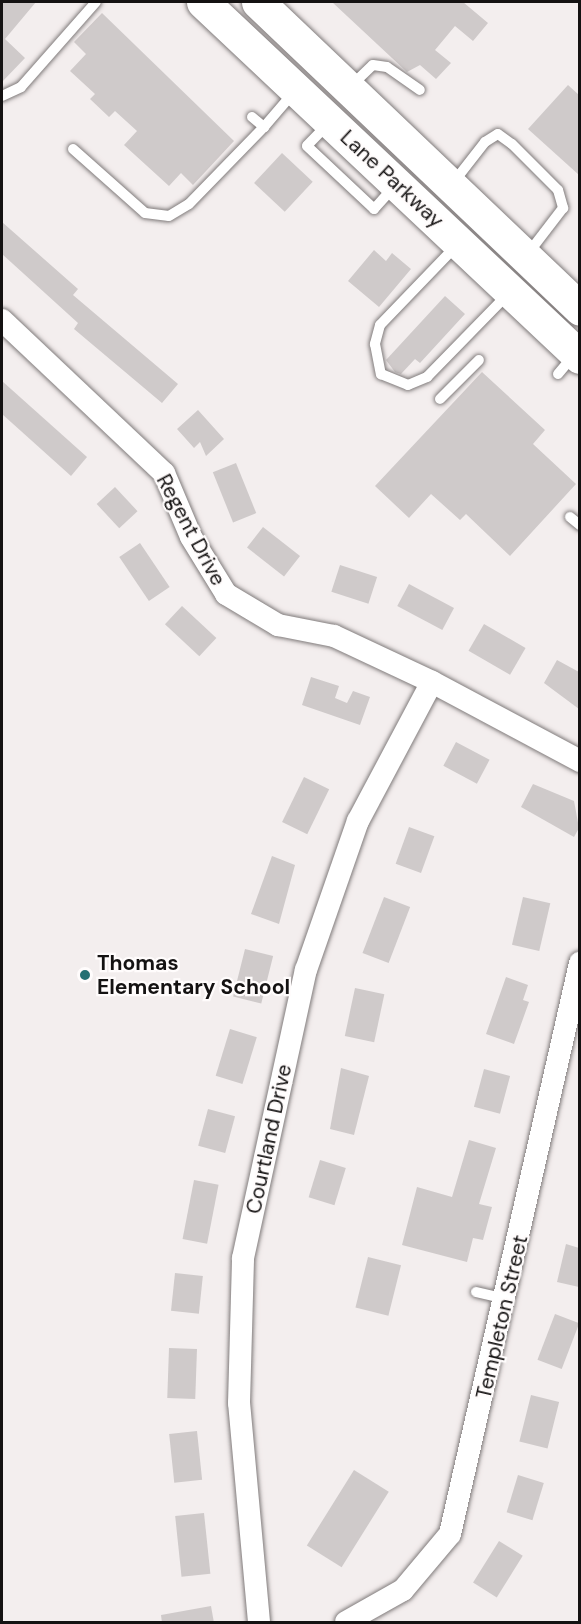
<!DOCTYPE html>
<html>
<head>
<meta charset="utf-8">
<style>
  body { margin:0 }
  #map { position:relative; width:581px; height:1624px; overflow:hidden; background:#f3eeee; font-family:"DM Sans",sans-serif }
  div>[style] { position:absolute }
  .building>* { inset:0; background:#cfcaca; transform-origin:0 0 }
  .roads { filter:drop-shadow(0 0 2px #807b7b) drop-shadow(0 0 2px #807b7b) }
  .service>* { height:10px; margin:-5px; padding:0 5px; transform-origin:5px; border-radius:5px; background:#fff }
  .minor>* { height:22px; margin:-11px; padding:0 11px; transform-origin:11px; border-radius:11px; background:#fff }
  .trunk>* { height:33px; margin:-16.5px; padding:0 16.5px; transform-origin:16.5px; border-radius:16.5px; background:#fff }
  .dots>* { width:16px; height:16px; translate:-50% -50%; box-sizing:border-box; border:3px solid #fffcfc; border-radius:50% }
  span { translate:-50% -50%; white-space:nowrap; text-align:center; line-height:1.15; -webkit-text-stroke:4.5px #fffcfc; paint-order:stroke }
  .street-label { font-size:21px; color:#141212 }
  .poi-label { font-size:21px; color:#141212; font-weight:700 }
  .left { translate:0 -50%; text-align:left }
  .frame { position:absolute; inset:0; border:3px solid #141212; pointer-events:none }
</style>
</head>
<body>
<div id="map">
  <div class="building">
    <div style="clip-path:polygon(2px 2px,36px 2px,5px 39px,25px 58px,2px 82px)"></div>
    <div style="clip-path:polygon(332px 2px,463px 2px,488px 23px,473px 41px,455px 26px,435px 50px,451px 63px,436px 79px,420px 65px,407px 72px)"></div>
    <div style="clip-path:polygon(102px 13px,234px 141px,193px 185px,181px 173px,169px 186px,124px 145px,137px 131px,115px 111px,109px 117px,90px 99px,95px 94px,70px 71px,86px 54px,74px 42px)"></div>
    <div style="clip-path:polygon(568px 85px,579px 95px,579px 175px,528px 129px)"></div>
    <div style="left:282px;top:153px;width:42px;height:41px;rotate:43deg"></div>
    <div style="clip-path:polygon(2px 222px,78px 289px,73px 295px,178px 384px,162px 403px,74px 329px,78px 323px,2px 254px)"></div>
    <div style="clip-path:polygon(374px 250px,386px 261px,392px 253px,411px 269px,379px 307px,348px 281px)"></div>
    <div style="clip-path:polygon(445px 296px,465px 314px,420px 363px,415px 359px,401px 374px,395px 372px,386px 360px)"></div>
    <div style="clip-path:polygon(482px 372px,545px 430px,533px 444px,576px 484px,510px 556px,466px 514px,460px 520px,431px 494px,409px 518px,375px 486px)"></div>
    <div style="clip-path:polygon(2px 381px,87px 457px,71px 476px,2px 414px)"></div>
    <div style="clip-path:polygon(198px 410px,224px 439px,206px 456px,200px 442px,194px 448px,177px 429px)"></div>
    <div style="left:236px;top:463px;width:54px;height:25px;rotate:68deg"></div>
    <div style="left:115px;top:487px;width:33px;height:25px;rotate:47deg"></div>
    <div style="left:263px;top:527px;width:47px;height:26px;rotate:38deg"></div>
    <div style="left:140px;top:543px;width:53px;height:25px;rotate:56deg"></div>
    <div style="left:340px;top:565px;width:39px;height:28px;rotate:18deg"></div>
    <div style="left:409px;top:584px;width:51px;height:25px;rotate:28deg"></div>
    <div style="left:182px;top:606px;width:47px;height:25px;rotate:43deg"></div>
    <div style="left:484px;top:624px;width:48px;height:31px;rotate:30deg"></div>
    <div style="clip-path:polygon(557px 660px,579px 672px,579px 709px,544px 683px)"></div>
    <div style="clip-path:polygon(311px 677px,339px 686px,335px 698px,347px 703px,353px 691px,370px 697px,360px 725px,302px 705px)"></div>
    <div style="left:456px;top:742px;width:38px;height:27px;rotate:28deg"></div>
    <div style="left:304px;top:777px;width:28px;height:50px;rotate:26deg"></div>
    <div style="clip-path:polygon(533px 784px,574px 801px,579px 828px,574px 837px,521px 807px)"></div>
    <div style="left:409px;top:827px;width:27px;height:39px;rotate:20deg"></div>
    <div style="clip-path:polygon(272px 856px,295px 865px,279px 924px,251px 914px)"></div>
    <div style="left:384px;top:897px;width:28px;height:60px;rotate:21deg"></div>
    <div style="left:523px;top:897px;width:28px;height:49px;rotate:13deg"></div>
    <div style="left:245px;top:949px;width:29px;height:49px;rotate:14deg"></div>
    <div style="clip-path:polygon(506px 977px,528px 985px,523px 1000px,529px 1002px,514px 1044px,486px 1034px)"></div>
    <div style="left:355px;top:988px;width:30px;height:49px;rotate:12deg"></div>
    <div style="left:230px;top:1029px;width:28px;height:49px;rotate:17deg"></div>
    <div style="clip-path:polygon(341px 1068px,369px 1076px,354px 1135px,330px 1129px)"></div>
    <div style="left:484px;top:1069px;width:27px;height:39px;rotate:15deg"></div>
    <div style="left:208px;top:1109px;width:28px;height:38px;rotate:15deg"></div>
    <div style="clip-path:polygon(469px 1140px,496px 1148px,479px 1204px,492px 1207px,483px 1240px,473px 1238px,467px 1262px,402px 1245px,417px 1187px,452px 1197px)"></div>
    <div style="left:320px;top:1160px;width:27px;height:39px;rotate:17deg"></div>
    <div style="left:194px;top:1180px;width:25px;height:60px;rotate:11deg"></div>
    <div style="clip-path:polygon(566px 1244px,579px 1248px,579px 1287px,557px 1282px)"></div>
    <div style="left:368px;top:1257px;width:34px;height:52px;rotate:14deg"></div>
    <div style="left:175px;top:1273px;width:28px;height:38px;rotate:6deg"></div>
    <div style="left:555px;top:1314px;width:26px;height:49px;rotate:21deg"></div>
    <div style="left:169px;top:1348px;width:28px;height:50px;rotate:2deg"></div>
    <div style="left:531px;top:1395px;width:29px;height:48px;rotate:14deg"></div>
    <div style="left:197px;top:1431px;width:49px;height:28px;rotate:84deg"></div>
    <div style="left:354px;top:1470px;width:41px;height:89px;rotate:32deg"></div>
    <div style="left:518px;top:1475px;width:27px;height:39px;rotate:17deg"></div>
    <div style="left:204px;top:1513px;width:61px;height:29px;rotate:84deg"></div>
    <div style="left:499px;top:1541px;width:28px;height:49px;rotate:32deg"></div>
    <div style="clip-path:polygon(211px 1606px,214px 1623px,162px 1623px,161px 1615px)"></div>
  </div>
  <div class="roads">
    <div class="service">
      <div style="left:351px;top:86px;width:30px;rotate:-44deg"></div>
      <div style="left:373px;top:65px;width:14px;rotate:8deg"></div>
      <div style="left:387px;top:67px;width:40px;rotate:34.9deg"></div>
      <div style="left:2px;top:96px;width:21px;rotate:-25deg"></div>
      <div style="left:21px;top:87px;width:113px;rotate:-48.6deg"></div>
      <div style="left:252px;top:117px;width:16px;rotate:40deg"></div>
      <div style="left:264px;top:127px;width:48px;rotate:-49.3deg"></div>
      <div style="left:328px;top:124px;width:30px;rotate:134deg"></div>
      <div style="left:307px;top:146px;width:92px;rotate:43.2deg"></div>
      <div style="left:374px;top:209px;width:30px;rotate:-48deg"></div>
      <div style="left:73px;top:149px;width:96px;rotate:41.6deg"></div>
      <div style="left:145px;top:213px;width:24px;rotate:7deg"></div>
      <div style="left:169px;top:216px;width:23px;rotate:-31deg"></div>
      <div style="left:189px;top:204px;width:107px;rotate:-45.8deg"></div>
      <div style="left:453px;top:183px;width:52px;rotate:-52deg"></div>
      <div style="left:485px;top:142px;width:15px;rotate:-32deg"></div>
      <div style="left:498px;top:134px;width:17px;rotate:36deg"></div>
      <div style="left:512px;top:144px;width:65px;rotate:45deg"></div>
      <div style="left:558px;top:190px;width:19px;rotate:74deg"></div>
      <div style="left:563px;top:208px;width:59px;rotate:127.5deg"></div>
      <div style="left:457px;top:245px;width:111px;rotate:133.9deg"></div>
      <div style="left:380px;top:325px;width:20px;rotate:105deg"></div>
      <div style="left:375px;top:344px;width:31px;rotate:79deg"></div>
      <div style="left:381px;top:374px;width:29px;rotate:22deg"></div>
      <div style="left:408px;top:385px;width:21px;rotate:-23deg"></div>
      <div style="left:427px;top:377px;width:117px;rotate:-45.7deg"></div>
      <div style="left:558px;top:374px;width:23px;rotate:-50deg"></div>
      <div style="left:440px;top:399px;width:55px;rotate:-45deg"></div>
      <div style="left:570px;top:517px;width:13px;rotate:39deg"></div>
      <div style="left:476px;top:1292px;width:31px;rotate:13deg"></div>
    </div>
    <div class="minor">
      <div style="left:2px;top:320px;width:223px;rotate:43.4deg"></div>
      <div style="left:164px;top:473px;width:69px;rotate:67.1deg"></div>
      <div style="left:191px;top:537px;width:67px;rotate:58.4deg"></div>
      <div style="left:226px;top:594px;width:61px;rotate:30.8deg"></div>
      <div style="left:278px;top:625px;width:57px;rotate:11.1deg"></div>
      <div style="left:334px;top:636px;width:108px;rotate:25.1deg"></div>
      <div style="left:432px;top:682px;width:168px;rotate:28.1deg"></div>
      <div style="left:259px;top:1622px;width:220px;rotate:-95.2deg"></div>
      <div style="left:239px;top:1403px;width:145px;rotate:-88.4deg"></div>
      <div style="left:243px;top:1258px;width:295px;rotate:-77.7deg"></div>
      <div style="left:306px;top:970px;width:158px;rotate:-70.8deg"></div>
      <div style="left:358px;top:821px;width:157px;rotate:-62deg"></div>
      <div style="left:346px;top:1622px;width:65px;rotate:-29.3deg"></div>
      <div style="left:403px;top:1590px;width:73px;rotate:-50deg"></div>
      <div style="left:450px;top:1534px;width:586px;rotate:-77.17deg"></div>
    </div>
    <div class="trunk">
      <div style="left:203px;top:2px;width:518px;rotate:43.28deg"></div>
      <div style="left:258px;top:2px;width:445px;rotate:43.6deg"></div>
    </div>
  </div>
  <div class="dots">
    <div style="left:85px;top:975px;background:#257073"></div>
  </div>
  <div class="street-label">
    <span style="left:392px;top:179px;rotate:43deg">Lane Parkway</span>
    <span style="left:191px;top:530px;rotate:62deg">Regent Drive</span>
    <span style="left:269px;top:1139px;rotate:-78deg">Courtland Drive</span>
    <span style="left:502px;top:1317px;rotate:-77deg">Templeton Street</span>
  </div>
  <div class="poi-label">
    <span class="left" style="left:97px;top:975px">Thomas<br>Elementary School</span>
  </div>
  <div class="frame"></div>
</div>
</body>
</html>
